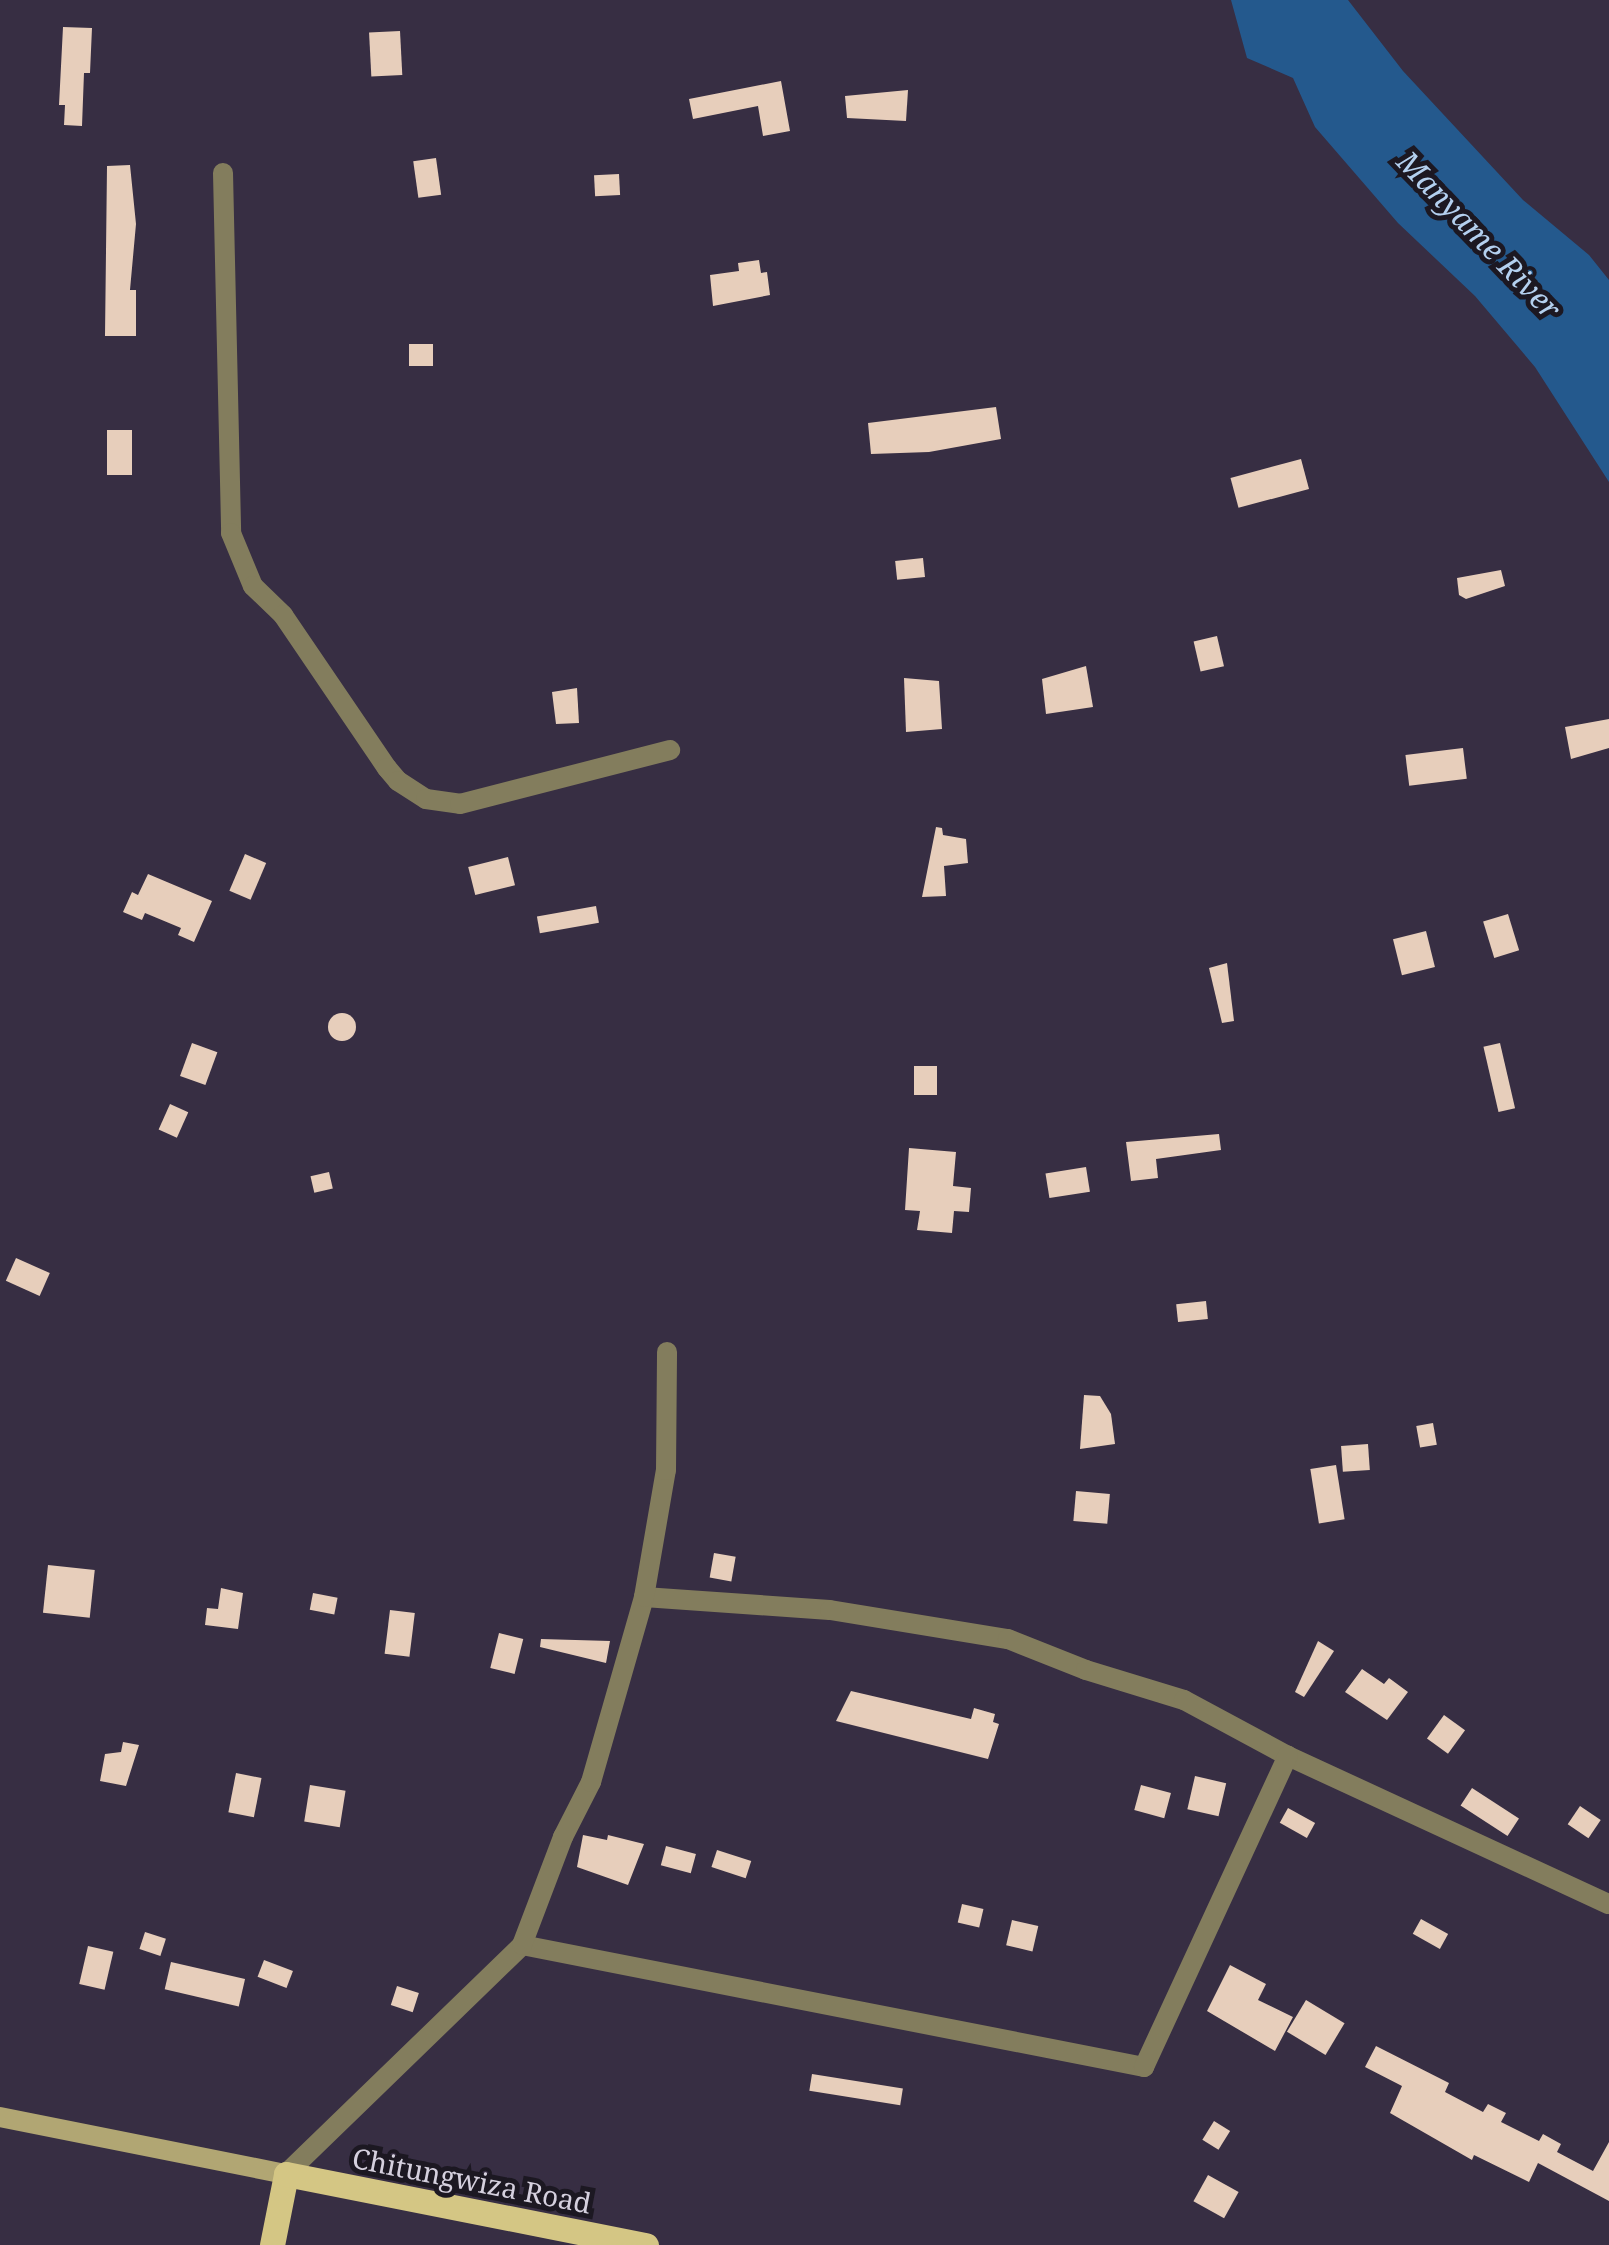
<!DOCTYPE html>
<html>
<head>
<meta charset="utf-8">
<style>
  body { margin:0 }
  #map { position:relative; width:1609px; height:2245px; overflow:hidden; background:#372e43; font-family:"Noto Serif",serif }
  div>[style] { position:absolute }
  .water>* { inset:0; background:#24598d }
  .building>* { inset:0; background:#e7cebb; transform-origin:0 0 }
  .round { border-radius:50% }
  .street>* { height:20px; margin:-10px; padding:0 10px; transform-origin:10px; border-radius:10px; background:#837d5d }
  .secondary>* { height:20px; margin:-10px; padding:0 10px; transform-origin:10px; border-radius:10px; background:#b1a673 }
  .primary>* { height:25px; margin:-12.5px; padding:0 12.5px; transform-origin:12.5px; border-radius:12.5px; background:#d4c684 }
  span { translate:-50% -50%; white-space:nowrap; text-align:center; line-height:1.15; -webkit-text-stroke:10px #1c1822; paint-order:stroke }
  .street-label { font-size:28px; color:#d5d0de }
  .water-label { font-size:30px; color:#b4d0ef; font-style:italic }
</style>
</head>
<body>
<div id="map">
  <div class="water">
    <div style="clip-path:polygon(1231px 0,1348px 0,1403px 71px,1523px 200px,1589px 255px,1609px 280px,1609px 482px,1535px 367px,1475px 296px,1398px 223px,1315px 127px,1293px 78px,1247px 58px)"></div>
  </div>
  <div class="building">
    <div style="clip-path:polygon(63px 27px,92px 28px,90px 73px,84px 73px,82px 126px,64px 125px,65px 105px,59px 105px)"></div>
    <div style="left:400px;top:31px;width:44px;height:31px;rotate:87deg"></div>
    <div style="clip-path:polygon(781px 81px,790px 131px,763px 136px,758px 106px,693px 119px,689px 99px)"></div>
    <div style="clip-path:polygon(908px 90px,906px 121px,847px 118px,845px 96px)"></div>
    <div style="left:436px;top:158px;width:37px;height:23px;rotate:82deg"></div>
    <div style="clip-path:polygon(130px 165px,136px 224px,130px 290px,136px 290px,136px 336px,105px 336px,107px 166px)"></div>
    <div style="left:619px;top:174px;width:21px;height:25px;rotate:87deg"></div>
    <div style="clip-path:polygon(759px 260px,761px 273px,767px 272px,770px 295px,713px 306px,710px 275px,739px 271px,738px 263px)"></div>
    <div style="left:409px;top:344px;width:24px;height:22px"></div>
    <div style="clip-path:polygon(996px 407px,1001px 439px,929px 452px,871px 454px,868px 423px)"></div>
    <div style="left:132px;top:430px;width:45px;height:25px;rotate:90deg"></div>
    <div style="left:1301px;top:459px;width:31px;height:73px;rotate:75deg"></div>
    <div style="left:923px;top:558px;width:19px;height:28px;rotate:84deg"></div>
    <div style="clip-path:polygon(1501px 570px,1505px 586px,1466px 599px,1459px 595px,1457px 578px)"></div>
    <div style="left:1217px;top:636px;width:31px;height:24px;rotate:77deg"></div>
    <div style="clip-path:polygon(1086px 666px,1093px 707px,1046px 714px,1042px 679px)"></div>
    <div style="clip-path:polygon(904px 678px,939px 681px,942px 729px,906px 732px)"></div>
    <div style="clip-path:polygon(577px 688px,579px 723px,556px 724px,552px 692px)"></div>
    <div style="clip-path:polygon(1609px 719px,1609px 748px,1571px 759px,1565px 727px)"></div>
    <div style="left:1463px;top:748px;width:31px;height:58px;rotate:83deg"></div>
    <div style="clip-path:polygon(936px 827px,942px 828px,943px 835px,966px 839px,968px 863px,944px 866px,946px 896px,922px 897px)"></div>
    <div style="left:245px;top:854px;width:23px;height:40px;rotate:23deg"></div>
    <div style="left:508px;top:857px;width:29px;height:41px;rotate:76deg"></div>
    <div style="clip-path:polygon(148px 874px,212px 901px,194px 942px,178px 935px,181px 928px,145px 913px,142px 920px,123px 912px,132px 892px,138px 895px)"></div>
    <div style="left:596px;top:906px;width:17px;height:60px;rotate:80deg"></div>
    <div style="left:1508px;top:914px;width:38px;height:26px;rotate:73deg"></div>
    <div style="left:1426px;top:931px;width:37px;height:34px;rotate:76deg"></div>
    <div style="clip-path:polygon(1227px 963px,1234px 1021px,1222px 1023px,1209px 968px)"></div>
    <div class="round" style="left:328px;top:1013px;width:28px;height:28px"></div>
    <div style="left:192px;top:1043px;width:27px;height:35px;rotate:20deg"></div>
    <div style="left:1500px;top:1043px;width:67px;height:17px;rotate:77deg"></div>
    <div style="left:914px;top:1066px;width:23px;height:29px"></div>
    <div style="left:170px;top:1104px;width:20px;height:28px;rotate:24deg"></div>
    <div style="clip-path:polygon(1219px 1134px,1221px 1150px,1156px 1159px,1158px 1178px,1131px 1181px,1126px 1142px)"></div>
    <div style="clip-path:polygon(909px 1148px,956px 1152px,953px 1186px,971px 1188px,969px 1212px,954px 1211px,952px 1233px,917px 1230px,920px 1211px,905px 1210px)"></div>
    <div style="left:1086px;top:1167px;width:25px;height:41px;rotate:81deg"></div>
    <div style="left:329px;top:1172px;width:17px;height:19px;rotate:77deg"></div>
    <div style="left:16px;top:1258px;width:37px;height:25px;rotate:24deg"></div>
    <div style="left:1206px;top:1301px;width:18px;height:30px;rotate:84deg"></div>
    <div style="clip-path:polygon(1084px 1395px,1100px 1396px,1111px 1414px,1115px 1444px,1080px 1449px)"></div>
    <div style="left:1433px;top:1423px;width:22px;height:17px;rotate:80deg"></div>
    <div style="left:1368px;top:1444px;width:26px;height:27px;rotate:86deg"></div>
    <div style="left:1336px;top:1465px;width:55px;height:26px;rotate:81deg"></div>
    <div style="left:1076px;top:1491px;width:34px;height:30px;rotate:5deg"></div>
    <div style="left:714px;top:1553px;width:22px;height:25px;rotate:10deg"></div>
    <div style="left:48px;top:1565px;width:47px;height:48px;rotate:6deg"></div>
    <div style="clip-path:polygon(221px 1588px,243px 1593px,238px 1629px,205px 1625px,207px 1608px,218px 1609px)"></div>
    <div style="left:313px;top:1593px;width:25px;height:17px;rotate:11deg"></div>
    <div style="left:390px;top:1610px;width:25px;height:44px;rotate:7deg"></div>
    <div style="left:499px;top:1633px;width:25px;height:36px;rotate:14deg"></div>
    <div style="clip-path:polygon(541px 1639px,610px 1641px,606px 1663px,540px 1647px)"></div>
    <div style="clip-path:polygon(1318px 1641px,1334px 1651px,1304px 1697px,1295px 1692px)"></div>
    <div style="clip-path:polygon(1362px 1669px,1384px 1684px,1389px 1678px,1408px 1692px,1387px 1720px,1345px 1692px)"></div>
    <div style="clip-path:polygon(851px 1691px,971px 1719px,974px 1708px,995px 1714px,993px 1722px,999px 1724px,988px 1759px,836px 1721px)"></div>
    <div style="left:1444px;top:1715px;width:26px;height:29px;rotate:36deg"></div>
    <div style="clip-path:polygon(123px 1742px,139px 1745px,126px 1786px,100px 1781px,105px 1754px,121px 1752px)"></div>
    <div style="left:236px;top:1773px;width:26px;height:40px;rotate:11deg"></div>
    <div style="left:1195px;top:1776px;width:32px;height:34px;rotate:13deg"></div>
    <div style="left:310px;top:1785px;width:36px;height:37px;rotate:9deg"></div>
    <div style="left:1141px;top:1785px;width:31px;height:26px;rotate:15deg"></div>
    <div style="left:1472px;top:1788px;width:56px;height:21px;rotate:33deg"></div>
    <div style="left:1580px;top:1806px;width:25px;height:22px;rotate:34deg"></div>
    <div style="left:1288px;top:1808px;width:31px;height:17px;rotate:29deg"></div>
    <div style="clip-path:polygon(583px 1835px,607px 1840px,608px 1835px,644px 1844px,628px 1885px,577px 1867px)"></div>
    <div style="left:666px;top:1846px;width:31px;height:20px;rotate:15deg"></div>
    <div style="left:717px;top:1850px;width:36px;height:18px;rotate:18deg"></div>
    <div style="left:962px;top:1904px;width:22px;height:19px;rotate:13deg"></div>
    <div style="left:1421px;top:1919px;width:31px;height:17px;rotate:29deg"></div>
    <div style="left:1012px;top:1920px;width:27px;height:26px;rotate:13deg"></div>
    <div style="left:145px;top:1932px;width:22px;height:18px;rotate:18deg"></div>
    <div style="left:88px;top:1946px;width:26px;height:39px;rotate:13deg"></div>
    <div style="left:264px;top:1960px;width:31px;height:18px;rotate:21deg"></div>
    <div style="left:171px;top:1962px;width:76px;height:28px;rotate:13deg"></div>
    <div style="clip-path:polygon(1230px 1965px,1266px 1984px,1258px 2000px,1293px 2017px,1275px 2051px,1207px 2011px)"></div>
    <div style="left:397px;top:1986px;width:23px;height:20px;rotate:18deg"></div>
    <div style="left:1306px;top:2000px;width:45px;height:37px;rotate:31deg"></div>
    <div style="clip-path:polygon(1376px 2046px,1449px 2083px,1445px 2092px,1483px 2112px,1488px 2104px,1506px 2113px,1501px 2122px,1539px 2141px,1543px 2134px,1561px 2144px,1557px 2152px,1593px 2171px,1609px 2142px,1609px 2201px,1538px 2163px,1529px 2182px,1474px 2155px,1472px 2160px,1390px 2113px,1402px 2086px,1365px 2067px)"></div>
    <div style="left:812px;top:2074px;width:92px;height:17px;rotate:9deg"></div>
    <div style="left:1214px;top:2121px;width:19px;height:22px;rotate:32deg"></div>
    <div style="left:1208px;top:2175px;width:35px;height:30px;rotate:29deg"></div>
  </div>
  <div class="street">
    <div style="left:223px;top:173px;width:360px;rotate:88.7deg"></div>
    <div style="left:231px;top:533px;width:57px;rotate:67.5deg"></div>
    <div style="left:253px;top:586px;width:42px;rotate:44deg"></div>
    <div style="left:283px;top:615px;width:185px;rotate:55.8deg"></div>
    <div style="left:387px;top:768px;width:17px;rotate:50deg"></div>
    <div style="left:398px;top:781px;width:33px;rotate:33deg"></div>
    <div style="left:426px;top:799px;width:34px;rotate:8deg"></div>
    <div style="left:460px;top:804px;width:217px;rotate:-14.4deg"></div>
    <div style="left:644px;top:1597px;width:186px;rotate:4deg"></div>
    <div style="left:830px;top:1610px;width:180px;rotate:9.3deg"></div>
    <div style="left:1008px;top:1639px;width:84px;rotate:21.7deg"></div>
    <div style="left:1086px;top:1670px;width:102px;rotate:17deg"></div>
    <div style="left:1184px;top:1700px;width:118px;rotate:28.3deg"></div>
    <div style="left:1288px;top:1756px;width:353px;rotate:24.8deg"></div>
    <div style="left:522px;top:1945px;width:634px;rotate:11.1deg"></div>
    <div style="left:1144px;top:2067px;width:343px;rotate:-65.2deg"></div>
    <div style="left:286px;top:2174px;width:329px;rotate:-44.1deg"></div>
    <div style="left:522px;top:1945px;width:116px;rotate:-69.2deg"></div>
    <div style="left:563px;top:1837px;width:62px;rotate:-63deg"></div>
    <div style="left:591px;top:1782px;width:192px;rotate:-74deg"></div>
    <div style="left:644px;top:1597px;width:129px;rotate:-80.2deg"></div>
    <div style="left:666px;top:1470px;width:118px;rotate:-89.5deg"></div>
  </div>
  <div class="secondary">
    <div style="left:0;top:2117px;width:292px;rotate:11.3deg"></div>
  </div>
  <div class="primary">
    <div style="left:272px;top:2245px;width:72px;rotate:-78.8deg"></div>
    <div style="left:286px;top:2174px;width:367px;rotate:11.2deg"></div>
  </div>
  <div class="street-label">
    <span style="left:472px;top:2180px;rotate:11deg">Chitungwiza Road</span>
  </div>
  <div class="water-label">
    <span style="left:1479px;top:235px;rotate:46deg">Manyame River</span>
  </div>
</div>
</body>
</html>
